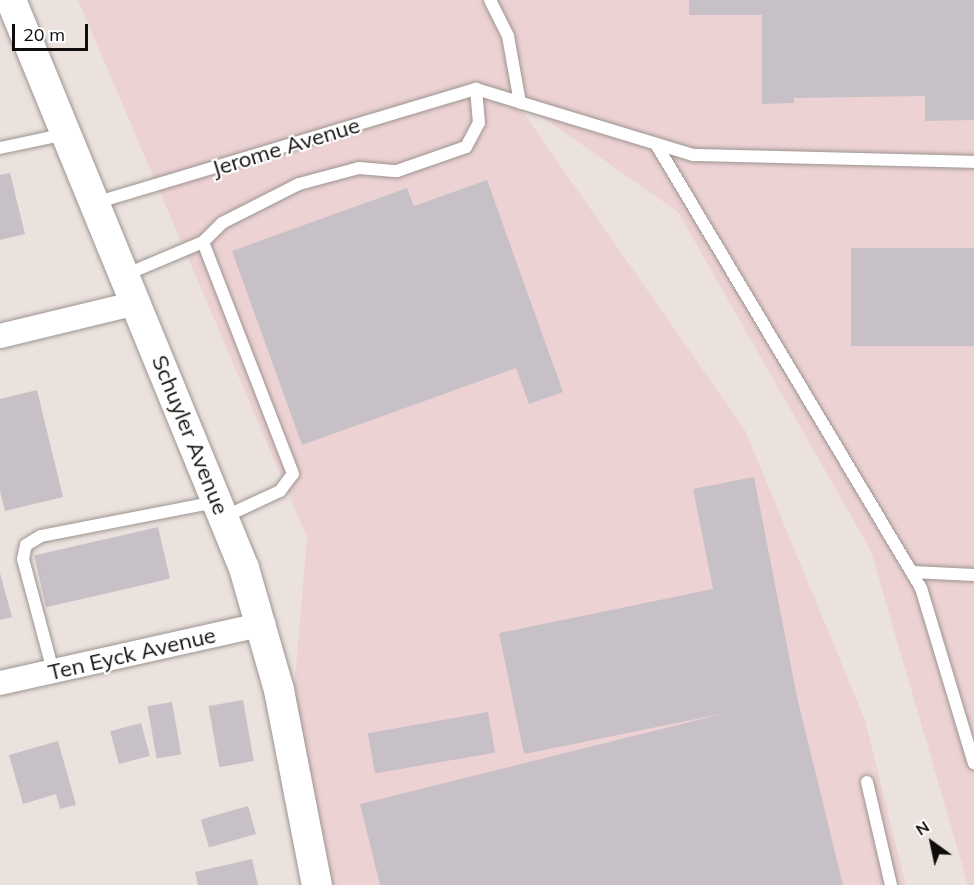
<!DOCTYPE html>
<html>
<head>
<meta charset="utf-8">
<style>
  body { margin:0 }
  #map { position:relative; width:974px; height:885px; overflow:hidden; background:#ebe2de; font-family:Mulish,sans-serif }
  div>[style] { position:absolute }
  .industrial>* { inset:0; background:#edd2d4 }
  .building>* { inset:0; background:#c7c0c6; transform-origin:0 0 }
  .roads { filter:drop-shadow(0 0 2px #9c9490) drop-shadow(0 0 2px #9c9490) }
  .service>* { height:12px; margin:-6px; padding:0 6px; transform-origin:6px; border-radius:6px; background:#fff }
  .minor>* { height:24px; margin:-12px; padding:0 12px; transform-origin:12px; border-radius:12px; background:#fff }
  .tertiary>* { height:30px; margin:-15px; padding:0 15px; transform-origin:15px; border-radius:15px; background:#fff }
  span { translate:-50% -50%; white-space:nowrap; text-align:center; line-height:1.15; -webkit-text-stroke:4.5px #fff; paint-order:stroke }
  .street-label { font-size:22px; color:#100d0c }
  .north { position:absolute; left:902px; top:813px; width:60px; height:60px; -webkit-text-stroke:4px #fff; paint-order:stroke; rotate:327deg; font-size:16px; font-weight:700; line-height:24px; text-align:center; color:#100d0c }
  .north::after { content:''; display:block; margin:auto; width:21px; height:27px; background:#100d0c; clip-path:polygon(50% 0,100% 100%,50% 72%,0 100%) }
  .scale { position:absolute; left:12px; top:24px; width:76px; height:27px; box-sizing:border-box; border:3px solid #100d0c; border-top:0; padding-left:8px; font-size:18px; line-height:21px; white-space:nowrap; color:#100d0c; -webkit-text-stroke:4px #fff; paint-order:stroke }
</style>
</head>
<body>
<div id="map">
  <div class="industrial">
    <div style="clip-path:polygon(78px 0,974px 0,974px 885px,968px 885px,871px 551px,678px 212px,511px 95px,745px 430px,865px 720px,906px 885px,317px 885px,289px 750px,307px 537px)"></div>
  </div>
  <div class="building">
    <div style="clip-path:polygon(689px 0,974px 0,974px 120px,925px 121px,925px 96px,794px 98px,794px 103px,762px 104px,762px 15px,689px 15px)"></div>
    <div style="clip-path:polygon(10px 173px,25px 234px,0 240px,0 175px)"></div>
    <div style="clip-path:polygon(487px 180px,563px 392px,529px 404px,516px 368px,302px 445px,232px 251px,407px 188px,414px 206px)"></div>
    <div style="left:974px;top:248px;width:98px;height:123px;rotate:90deg"></div>
    <div style="clip-path:polygon(37px 390px,63px 497px,5px 511px,0 491px,0 399px)"></div>
    <div style="clip-path:polygon(754px 477px,797px 697px,843px 885px,380px 885px,360px 804px,726px 713px,524px 754px,499px 633px,713px 589px,693px 489px)"></div>
    <div style="left:158px;top:527px;width:53px;height:127px;rotate:77deg"></div>
    <div style="clip-path:polygon(0 573px,12px 617px,0 620px)"></div>
    <div style="left:243px;top:700px;width:62px;height:35px;rotate:80deg"></div>
    <div style="left:172px;top:702px;width:53px;height:25px;rotate:80deg"></div>
    <div style="left:488px;top:712px;width:41px;height:122px;rotate:80deg"></div>
    <div style="left:141px;top:723px;width:34px;height:32px;rotate:75deg"></div>
    <div style="clip-path:polygon(58px 741px,76px 805px,60px 809px,56px 794px,23px 804px,9px 755px)"></div>
    <div style="left:248px;top:806px;width:29px;height:49px;rotate:74deg"></div>
    <div style="clip-path:polygon(252px 859px,258px 885px,198px 885px,195px 872px)"></div>
  </div>
  <div class="roads">
    <div class="service">
      <div style="left:490px;top:0;width:40px;rotate:63.4deg"></div>
      <div style="left:508px;top:36px;width:68px;rotate:79.8deg"></div>
      <div style="left:476px;top:89px;width:227px;rotate:16.9deg"></div>
      <div style="left:693px;top:155px;width:281px;rotate:1.4deg"></div>
      <div style="left:656px;top:144px;width:517px;rotate:59.17deg"></div>
      <div style="left:921px;top:588px;width:183px;rotate:73.2deg"></div>
      <div style="left:0;top:148px;width:67px;rotate:-12deg"></div>
      <div style="left:95px;top:203px;width:398px;rotate:-16.7deg"></div>
      <div style="left:125px;top:275px;width:85px;rotate:-22.9deg"></div>
      <div style="left:224px;top:517px;width:62px;rotate:-24.9deg"></div>
      <div style="left:280px;top:491px;width:21px;rotate:-53deg"></div>
      <div style="left:293px;top:474px;width:249px;rotate:-111.2deg"></div>
      <div style="left:203px;top:242px;width:27px;rotate:-45deg"></div>
      <div style="left:222px;top:223px;width:86px;rotate:-26.9deg"></div>
      <div style="left:299px;top:184px;width:62px;rotate:-14.9deg"></div>
      <div style="left:359px;top:168px;width:38px;rotate:5deg"></div>
      <div style="left:397px;top:171px;width:73px;rotate:-19.2deg"></div>
      <div style="left:466px;top:147px;width:27px;rotate:-62deg"></div>
      <div style="left:479px;top:123px;width:34px;rotate:-95deg"></div>
      <div style="left:912px;top:572px;width:62px;rotate:2.8deg"></div>
      <div style="left:53px;top:671px;width:116px;rotate:-105deg"></div>
      <div style="left:23px;top:559px;width:14px;rotate:-78deg"></div>
      <div style="left:26px;top:545px;width:17px;rotate:-31deg"></div>
      <div style="left:41px;top:536px;width:178px;rotate:-11deg"></div>
      <div style="left:867px;top:782px;width:106px;rotate:76.9deg"></div>
    </div>
    <div class="minor">
      <div style="left:0;top:336px;width:140px;rotate:-13.6deg"></div>
      <div style="left:0;top:683px;width:270px;rotate:-12.6deg"></div>
    </div>
    <div class="tertiary">
      <div style="left:11px;top:0;width:614px;rotate:67.7deg"></div>
      <div style="left:244px;top:568px;width:127px;rotate:74deg"></div>
      <div style="left:279px;top:690px;width:199px;rotate:79deg"></div>
    </div>
  </div>
  <div class="street-label">
    <span style="left:286px;top:147px;rotate:-17deg">Jerome Avenue</span>
    <span style="left:190px;top:435px;rotate:68deg">Schuyler Avenue</span>
    <span style="left:132px;top:654px;rotate:-13deg">Ten Eyck Avenue</span>
  </div>
  <div class="north">N</div>
  <div class="scale">20 m</div>
</div>
</body>
</html>
